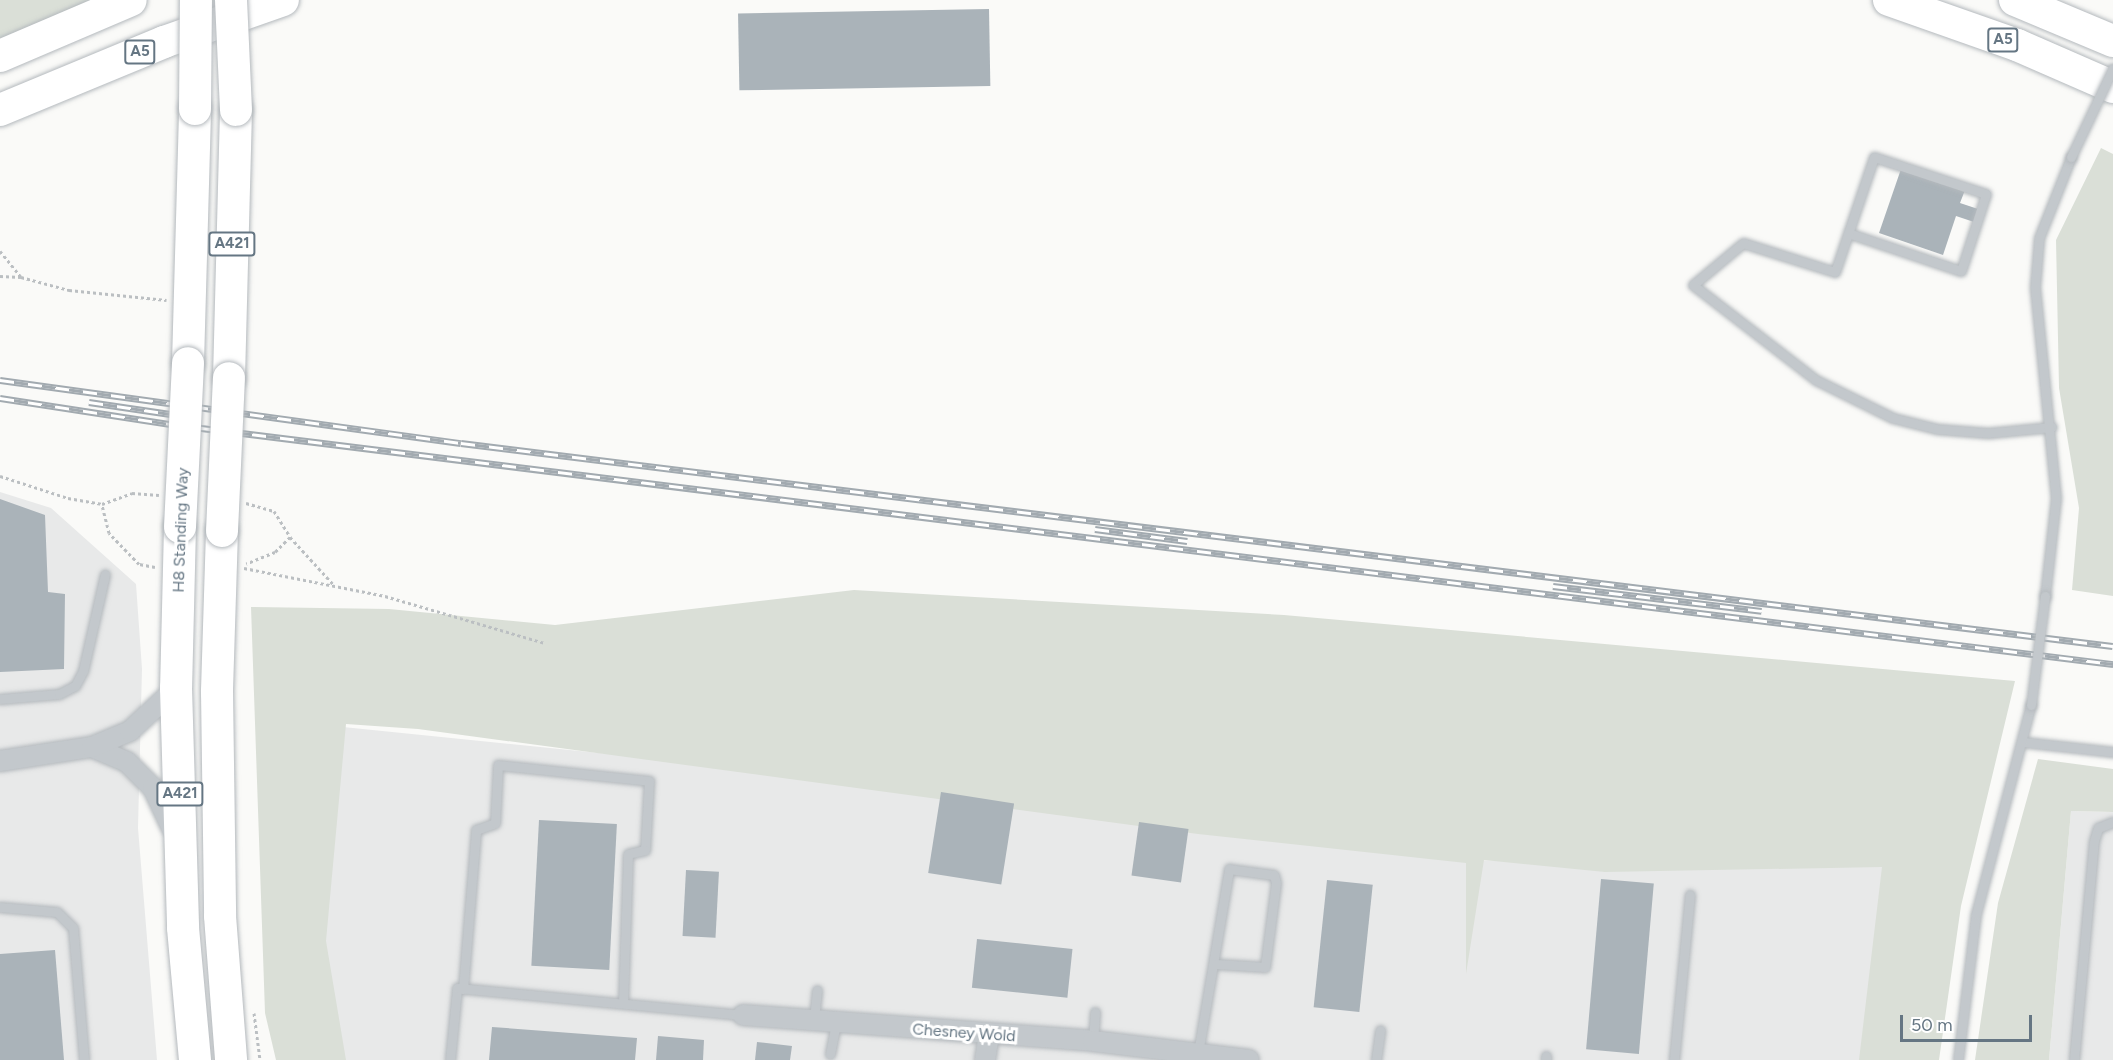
<!DOCTYPE html>
<html>
<head>
<meta charset="utf-8">
<style>
  body { margin:0 }
  #map { position:relative; width:2113px; height:1060px; overflow:hidden; background:#fafaf8; font-family:Figtree,sans-serif }
  div>[style] { position:absolute }
  .built>* { inset:0; background:#e8e9e9 }
  .green>* { inset:0; background:#dadfd7 }
  .building>* { inset:0; background:#aab3b9; transform-origin:0 0 }
  .path>* { height:3px; margin-top:-1.5px; transform-origin:0; background:repeating-linear-gradient(90deg,#bbbfc2 0 3px,transparent 0 6px) }
  .roads { filter:drop-shadow(0 0 2px #b4b9bd) drop-shadow(0 0 2px #b4b9bd) }
  .service>* { height:9px; margin:-4.5px; padding:0 4.5px; transform-origin:4.5px; border-radius:4.5px; background:#c3c8cc }
  .minor>* { height:20px; margin:-10px; padding:0 10px; transform-origin:10px; border-radius:10px; background:#c3c8cc }
  .trunk>* { height:32px; margin:-16px; padding:0 16px; transform-origin:16px; border-radius:16px; background:#fff }
  .rail>* { height:7px; margin-top:-3.5px; transform-origin:0; background:repeating-linear-gradient(90deg,#fff 0 14px,#a2aab0 0 28px); box-sizing:border-box; border-block:2px solid #a2aab0 }
  .bridges { filter:drop-shadow(0 0 2px #b4b9bd) drop-shadow(0 0 2px #b4b9bd) }
  .service-bridge>* { height:9px; margin:-4.5px; padding:0 4.5px; transform-origin:4.5px; border-radius:4.5px; background:#c3c8cc }
  .trunk-bridge>* { height:32px; margin:-16px; padding:0 16px; transform-origin:16px; border-radius:16px; background:#fff }
  span { translate:-50% -50%; white-space:nowrap; text-align:center; line-height:1.15; -webkit-text-stroke:6px #fff; paint-order:stroke }
  .shield-label span { padding:2px 4px; background:#fff; border:2px solid; border-radius:4px; -webkit-text-stroke-width:0 }
  .shield-label { font-size:15px; color:#657683; font-weight:700 }
  .street-label { font-size:16px; color:#657683 }
  .scale { position:absolute; left:1900px; top:1015px; width:132px; height:27px; box-sizing:border-box; border:3px solid #657683; border-top:0; padding-left:8px; font-size:18px; line-height:21px; white-space:nowrap; color:#657683; -webkit-text-stroke:4px #fff; paint-order:stroke }
</style>
</head>
<body>
<div id="map">
  <div class="built">
    <div style="clip-path:polygon(0 492px,51px 508px,136px 584px,142px 669px,138px 828px,157px 1060px,0 1060px)"></div>
    <div style="clip-path:polygon(343px 727px,935px 787px,1467px 860px,1882px 867px,1922px 1060px,343px 1060px,323px 940px)"></div>
    <div style="clip-path:polygon(2071px 811px,2113px 812px,2113px 1060px,2049px 1060px)"></div>
  </div>
  <div class="green">
    <div style="clip-path:polygon(0 0,97px 0,0 39px)"></div>
    <div style="clip-path:polygon(2101px 148px,2113px 154px,2113px 596px,2072px 590px,2079px 508px,2059px 388px,2056px 240px)"></div>
    <div style="clip-path:polygon(854px 590px,1284px 615px,2015px 681px,1961px 906px,1939px 1060px,1859px 1060px,1882px 867px,1605px 872px,1484px 860px,1466px 974px,1466px 863px,1198px 834px,418px 729px,346px 724px,326px 941px,346px 1060px,276px 1060px,265px 1013px,251px 607px,389px 609px,555px 625px)"></div>
    <div style="clip-path:polygon(2038px 759px,2113px 769px,2113px 812px,2071px 811px,2049px 1060px,1975px 1060px,1998px 903px)"></div>
  </div>
  <div class="building">
    <div style="left:989px;top:9px;width:77px;height:251px;rotate:89deg"></div>
    <div style="clip-path:polygon(1901px 169px,1965px 190px,1960px 203px,1978px 209px,1974px 222px,1956px 216px,1943px 255px,1879px 233px)"></div>
    <div style="clip-path:polygon(0 499px,45px 515px,48px 592px,65px 594px,64px 669px,0 672px)"></div>
    <div style="left:941px;top:792px;width:74px;height:82px;rotate:9deg"></div>
    <div style="left:539px;top:820px;width:78px;height:146px;rotate:3deg"></div>
    <div style="left:1139px;top:822px;width:50px;height:54px;rotate:8deg"></div>
    <div style="left:686px;top:870px;width:33px;height:66px;rotate:3deg"></div>
    <div style="left:1601px;top:879px;width:53px;height:171px;rotate:5deg"></div>
    <div style="left:1327px;top:880px;width:46px;height:128px;rotate:6deg"></div>
    <div style="left:977px;top:939px;width:96px;height:49px;rotate:6deg"></div>
    <div style="clip-path:polygon(55px 950px,64px 1060px,0 1060px,0 954px)"></div>
    <div style="clip-path:polygon(492px 1027px,637px 1038px,635px 1060px,489px 1060px)"></div>
    <div style="clip-path:polygon(658px 1036px,704px 1040px,703px 1060px,656px 1060px)"></div>
    <div style="clip-path:polygon(757px 1042px,792px 1046px,790px 1060px,755px 1060px)"></div>
  </div>
  <div class="path">
    <div style="left:0;top:251px;width:33px;rotate:51deg"></div>
    <div style="left:21px;top:277px;width:50px;rotate:15.2deg"></div>
    <div style="left:69px;top:290px;width:98px;rotate:5.9deg"></div>
    <div style="left:0;top:276px;width:21px;rotate:3deg"></div>
    <div style="left:0;top:476px;width:71px;rotate:17.9deg"></div>
    <div style="left:68px;top:498px;width:35px;rotate:10deg"></div>
    <div style="left:246px;top:503px;width:29px;rotate:16deg"></div>
    <div style="left:274px;top:511px;width:31px;rotate:58deg"></div>
    <div style="left:290px;top:537px;width:21px;rotate:135deg"></div>
    <div style="left:275px;top:552px;width:31px;rotate:158deg"></div>
    <div style="left:290px;top:537px;width:65px;rotate:47.5deg"></div>
    <div style="left:155px;top:567px;width:16px;rotate:-169deg"></div>
    <div style="left:139px;top:564px;width:43px;rotate:-134.1deg"></div>
    <div style="left:109px;top:533px;width:30px;rotate:-104deg"></div>
    <div style="left:102px;top:504px;width:32px;rotate:-20deg"></div>
    <div style="left:132px;top:493px;width:27px;rotate:4deg"></div>
    <div style="left:244px;top:568px;width:144px;rotate:11.2deg"></div>
    <div style="left:385px;top:596px;width:167px;rotate:16.4deg"></div>
    <div style="left:254px;top:1013px;width:47px;rotate:82.7deg"></div>
  </div>
  <div class="roads">
    <div class="service">
      <div style="left:1848px;top:233px;width:119px;rotate:18.6deg"></div>
      <div style="left:1961px;top:271px;width:81px;rotate:-72deg"></div>
      <div style="left:1986px;top:194px;width:118px;rotate:-161.7deg"></div>
      <div style="left:1874px;top:157px;width:121px;rotate:108.7deg"></div>
      <div style="left:1835px;top:272px;width:96px;rotate:-162.5deg"></div>
      <div style="left:1743px;top:243px;width:65px;rotate:140deg"></div>
      <div style="left:1693px;top:285px;width:155px;rotate:37.7deg"></div>
      <div style="left:1816px;top:380px;width:86px;rotate:26.3deg"></div>
      <div style="left:1893px;top:418px;width:45px;rotate:14deg"></div>
      <div style="left:1937px;top:429px;width:51px;rotate:4.5deg"></div>
      <div style="left:1988px;top:433px;width:64px;rotate:-5.4deg"></div>
      <div style="left:2045px;top:596px;width:99px;rotate:-83.6deg"></div>
      <div style="left:2056px;top:498px;width:212px;rotate:-95.7deg"></div>
      <div style="left:2035px;top:287px;width:49px;rotate:-85.3deg"></div>
      <div style="left:2039px;top:238px;width:87px;rotate:-68.4deg"></div>
      <div style="left:0;top:699px;width:59px;rotate:-4.8deg"></div>
      <div style="left:59px;top:694px;width:18px;rotate:-27deg"></div>
      <div style="left:75px;top:686px;width:17px;rotate:-62deg"></div>
      <div style="left:83px;top:671px;width:99px;rotate:-77.2deg"></div>
      <div style="left:2023px;top:742px;width:91px;rotate:6.3deg"></div>
      <div style="left:0;top:907px;width:57px;rotate:5deg"></div>
      <div style="left:57px;top:912px;width:23px;rotate:45deg"></div>
      <div style="left:73px;top:928px;width:132px;rotate:85.2deg"></div>
      <div style="left:463px;top:989px;width:160px;rotate:-85.3deg"></div>
      <div style="left:476px;top:830px;width:20px;rotate:-20deg"></div>
      <div style="left:495px;top:823px;width:58px;rotate:-87deg"></div>
      <div style="left:498px;top:765px;width:152px;rotate:6deg"></div>
      <div style="left:649px;top:781px;width:69px;rotate:93.3deg"></div>
      <div style="left:645px;top:850px;width:17px;rotate:167deg"></div>
      <div style="left:628px;top:854px;width:149px;rotate:91.9deg"></div>
      <div style="left:814px;top:1019px;width:29px;rotate:-84deg"></div>
      <div style="left:1093px;top:1041px;width:29px;rotate:-86deg"></div>
      <div style="left:1198px;top:1053px;width:187px;rotate:-80.4deg"></div>
      <div style="left:1229px;top:869px;width:45px;rotate:7.6deg"></div>
      <div style="left:1274px;top:875px;width:8px;rotate:76deg"></div>
      <div style="left:1276px;top:883px;width:85px;rotate:97.5deg"></div>
      <div style="left:1265px;top:967px;width:49px;rotate:-176.5deg"></div>
      <div style="left:830px;top:1054px;width:33px;rotate:-79deg"></div>
      <div style="left:450px;top:1060px;width:72px;rotate:-84.4deg"></div>
      <div style="left:457px;top:988px;width:287px;rotate:5.4deg"></div>
      <div style="left:1376px;top:1060px;width:30px;rotate:-82deg"></div>
      <div style="left:1546px;top:1060px;width:4px;rotate:-90deg"></div>
      <div style="left:1674px;top:1060px;width:166px;rotate:-84.5deg"></div>
      <div style="left:1958px;top:1060px;width:147px;rotate:-83deg"></div>
      <div style="left:1976px;top:914px;width:216px;rotate:-75.3deg"></div>
      <div style="left:2074px;top:1060px;width:220px;rotate:-84.8deg"></div>
      <div style="left:2094px;top:841px;width:14px;rotate:-73deg"></div>
      <div style="left:2098px;top:828px;width:16px;rotate:-22deg"></div>
    </div>
    <div class="minor">
      <div style="left:92px;top:747px;width:38px;rotate:23deg"></div>
      <div style="left:127px;top:762px;width:37px;rotate:45deg"></div>
      <div style="left:153px;top:788px;width:52px;rotate:64.9deg"></div>
      <div style="left:0;top:761px;width:93px;rotate:-8.7deg"></div>
      <div style="left:92px;top:747px;width:41px;rotate:-22.8deg"></div>
      <div style="left:130px;top:731px;width:63px;rotate:-43.1deg"></div>
      <div style="left:743px;top:1015px;width:351px;rotate:4.2deg"></div>
      <div style="left:1093px;top:1041px;width:157px;rotate:6.9deg"></div>
      <div style="left:985px;top:1060px;width:24px;rotate:-81deg"></div>
    </div>
    <div class="trunk">
      <div style="left:1889px;top:0;width:136px;rotate:19.4deg"></div>
      <div style="left:2017px;top:45px;width:105px;rotate:23.6deg"></div>
      <div style="left:2015px;top:0;width:106px;rotate:22.7deg"></div>
      <div style="left:0;top:56px;width:142px;rotate:-23.1deg"></div>
      <div style="left:0;top:110px;width:178px;rotate:-22.5deg"></div>
      <div style="left:164px;top:42px;width:126px;rotate:-19.4deg"></div>
      <div style="left:188px;top:363px;width:254px;rotate:-88.4deg"></div>
      <div style="left:229px;top:378px;width:268px;rotate:-88.5deg"></div>
      <div style="left:180px;top:527px;width:161px;rotate:91.4deg"></div>
      <div style="left:176px;top:688px;width:240px;rotate:88.3deg"></div>
      <div style="left:183px;top:928px;width:133px;rotate:84.8deg"></div>
      <div style="left:222px;top:531px;width:161px;rotate:91.8deg"></div>
      <div style="left:217px;top:692px;width:224px;rotate:89.2deg"></div>
      <div style="left:220px;top:916px;width:144px;rotate:85.6deg"></div>
    </div>
  </div>
  <div class="rail">
    <div style="left:0;top:380px;width:465px;rotate:7.8deg"></div>
    <div style="left:461px;top:443px;width:1664px;rotate:7.01deg"></div>
    <div style="left:0;top:398px;width:171px;rotate:8.7deg"></div>
    <div style="left:169px;top:424px;width:1959px;rotate:7.04deg"></div>
    <div style="left:89px;top:402px;width:96px;rotate:8.4deg"></div>
    <div style="left:1095px;top:529px;width:93px;rotate:7.4deg"></div>
    <div style="left:1553px;top:586px;width:210px;rotate:6.8deg"></div>
  </div>
  <div class="bridges">
    <div class="service-bridge">
      <div style="left:2071px;top:157px;width:98px;rotate:-64.7deg"></div>
      <div style="left:2031px;top:705px;width:110px;rotate:-82.7deg"></div>
    </div>
    <div class="trunk-bridge">
      <div style="left:231px;top:0;width:110px;rotate:87.4deg"></div>
      <div style="left:195px;top:109px;width:109px;rotate:-89.5deg"></div>
      <div style="left:180px;top:527px;width:164px;rotate:-87.2deg"></div>
      <div style="left:222px;top:531px;width:153px;rotate:-87.4deg"></div>
    </div>
  </div>
  <div class="shield-label">
    <span style="left:2003px;top:40px">A5</span>
    <span style="left:140px;top:52px">A5</span>
    <span style="left:232px;top:244px">A421</span>
    <span style="left:180px;top:794px">A421</span>
  </div>
  <div class="street-label">
    <span style="left:181px;top:530px;rotate:-88deg">H8 Standing Way</span>
    <span style="left:964px;top:1033px;rotate:4deg">Chesney Wold</span>
  </div>
  <div class="scale">50 m</div>
</div>
</body>
</html>
